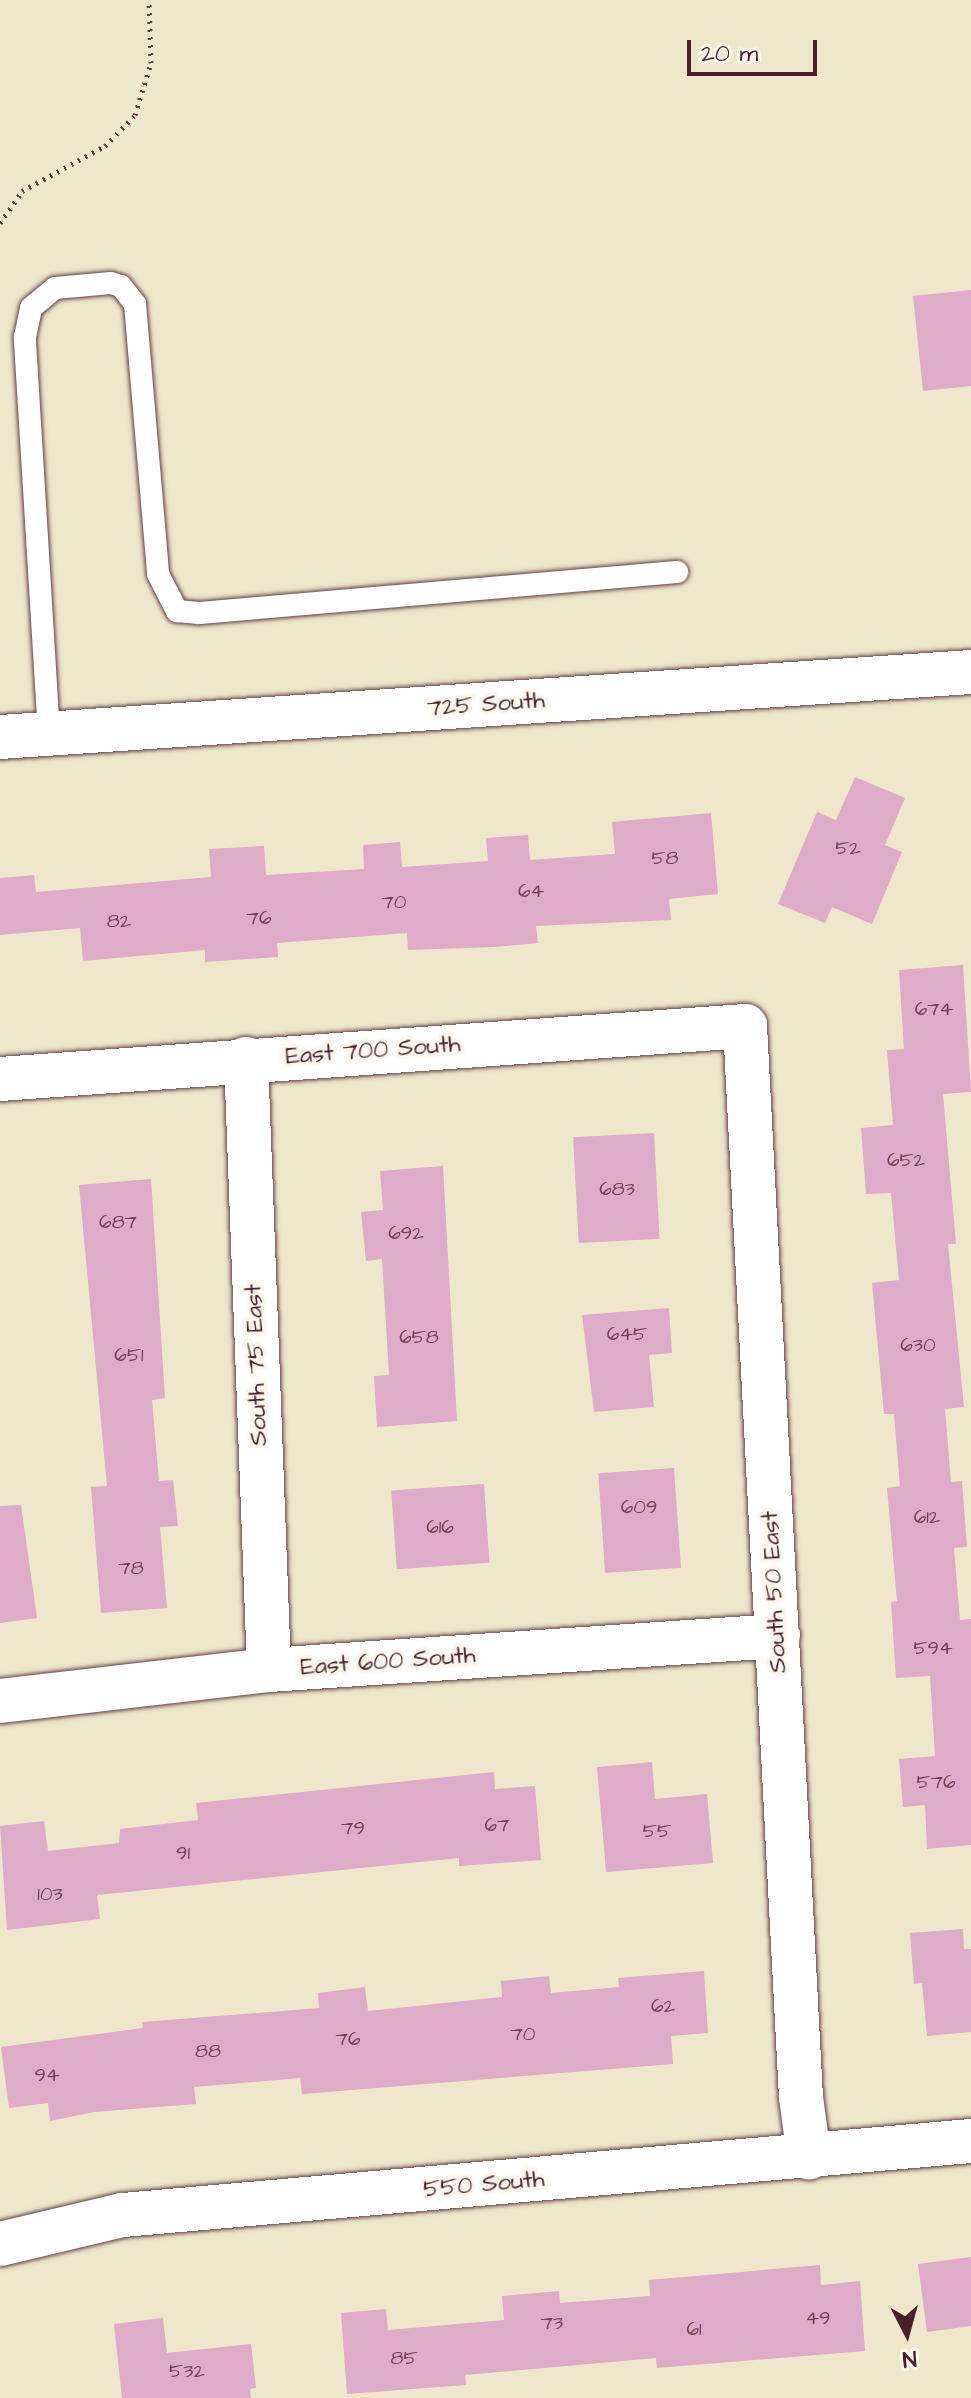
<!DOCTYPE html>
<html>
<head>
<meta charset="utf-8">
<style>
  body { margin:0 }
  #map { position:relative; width:971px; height:2398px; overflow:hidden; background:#eee7cb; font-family:"Architects Daughter",sans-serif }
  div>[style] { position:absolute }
  .building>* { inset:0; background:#deabc8; transform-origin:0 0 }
  .path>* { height:5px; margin-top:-2.5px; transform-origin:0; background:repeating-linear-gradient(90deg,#633d43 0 2px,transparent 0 8px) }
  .roads { filter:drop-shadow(0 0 2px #633d43) drop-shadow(0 0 2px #633d43) }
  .lane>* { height:22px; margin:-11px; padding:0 11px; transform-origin:11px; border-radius:11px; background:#fff }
  .street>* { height:44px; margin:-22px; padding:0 22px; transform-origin:22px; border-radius:22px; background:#fff }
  span { translate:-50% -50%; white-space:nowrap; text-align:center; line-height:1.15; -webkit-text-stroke:8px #fbf7ec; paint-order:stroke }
  .number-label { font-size:20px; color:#6f4252 }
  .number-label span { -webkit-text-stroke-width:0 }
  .street-label { font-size:24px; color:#4a1f2b }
  .north { position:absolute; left:867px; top:2294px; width:80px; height:80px; -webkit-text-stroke:6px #fbf7ec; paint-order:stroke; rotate:174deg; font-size:22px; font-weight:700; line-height:32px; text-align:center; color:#4a1f2b }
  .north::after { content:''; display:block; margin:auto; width:28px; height:36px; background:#4a1f2b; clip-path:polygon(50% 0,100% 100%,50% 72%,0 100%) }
  .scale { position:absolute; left:687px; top:40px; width:130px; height:36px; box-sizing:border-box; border:4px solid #4a1f2b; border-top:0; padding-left:10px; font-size:24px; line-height:28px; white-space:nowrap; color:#4a1f2b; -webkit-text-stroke:6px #fbf7ec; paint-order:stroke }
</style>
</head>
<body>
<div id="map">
  <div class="building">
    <div style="clip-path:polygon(971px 290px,971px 386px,923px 391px,913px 296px)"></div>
    <div style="clip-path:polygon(855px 777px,905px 798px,885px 845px,902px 852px,872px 924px,832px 907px,825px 923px,778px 904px,817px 812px,836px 820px)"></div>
    <div style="clip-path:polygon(711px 813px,718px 894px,669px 899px,671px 920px,536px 926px,538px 943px,495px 947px,408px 950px,407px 933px,277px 943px,278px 957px,205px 962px,205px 950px,83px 961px,80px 928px,0 935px,0 878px,34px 875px,36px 892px,211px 877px,209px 849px,264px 846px,266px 875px,364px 869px,363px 845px,400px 842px,402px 867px,488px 861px,486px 838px,528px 835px,530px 860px,615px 854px,612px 822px)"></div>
    <div style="clip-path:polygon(963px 965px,971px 1092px,943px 1094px,956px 1244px,948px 1244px,964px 1407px,945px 1409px,951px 1482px,962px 1481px,967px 1547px,954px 1548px,960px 1620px,971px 1619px,971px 1845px,927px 1849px,925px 1805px,903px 1807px,899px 1759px,935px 1756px,930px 1676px,896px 1678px,891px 1602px,897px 1601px,887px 1488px,900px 1486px,894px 1414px,884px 1414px,872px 1283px,899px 1280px,891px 1193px,866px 1194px,861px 1128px,893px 1125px,887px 1050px,904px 1049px,899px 970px)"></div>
    <div style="left:654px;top:1133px;width:106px;height:81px;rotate:87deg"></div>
    <div style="clip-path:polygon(443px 1166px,457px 1421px,377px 1427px,374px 1376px,389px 1375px,382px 1259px,366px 1261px,361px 1212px,383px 1210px,380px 1171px)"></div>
    <div style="clip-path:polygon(151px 1179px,165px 1398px,152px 1400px,159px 1481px,173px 1480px,178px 1526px,160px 1527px,167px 1608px,101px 1613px,91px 1487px,107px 1486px,79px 1185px)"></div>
    <div style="clip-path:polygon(669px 1308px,672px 1353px,649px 1355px,654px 1407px,594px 1412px,582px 1315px)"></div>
    <div style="left:674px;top:1468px;width:100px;height:76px;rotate:86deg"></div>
    <div style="left:484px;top:1484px;width:79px;height:93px;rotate:86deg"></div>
    <div style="clip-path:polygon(21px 1505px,37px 1618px,0 1623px,0 1506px)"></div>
    <div style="clip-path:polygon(652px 1762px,655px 1799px,707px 1794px,713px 1863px,606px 1872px,597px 1767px)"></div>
    <div style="clip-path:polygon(494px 1772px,495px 1789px,535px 1786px,541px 1860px,459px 1866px,459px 1858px,97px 1895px,100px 1919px,7px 1930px,0 1826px,44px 1821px,48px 1851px,119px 1843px,120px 1829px,198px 1820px,196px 1803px)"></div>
    <div style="clip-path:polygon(963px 1929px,964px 1949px,971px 1949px,971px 2032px,927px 2036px,922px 1983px,914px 1984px,910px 1933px)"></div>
    <div style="clip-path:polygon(704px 1971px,708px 2033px,671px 2036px,673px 2064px,302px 2094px,300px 2078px,194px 2087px,196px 2104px,94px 2112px,50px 2121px,48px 2103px,9px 2108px,1px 2047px,143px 2028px,142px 2022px,319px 2008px,318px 1993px,365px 1987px,368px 2011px,502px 1997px,501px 1981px,549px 1976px,551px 1993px,619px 1987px,618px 1978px)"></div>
    <div style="clip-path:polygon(971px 2257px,971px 2326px,927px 2332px,918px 2264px)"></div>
    <div style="clip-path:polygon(820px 2265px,821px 2285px,860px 2281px,865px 2351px,657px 2368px,656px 2358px,465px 2375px,466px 2385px,347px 2394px,341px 2313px,386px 2309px,388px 2330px,504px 2320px,502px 2296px,559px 2291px,560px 2303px,650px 2296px,649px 2280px)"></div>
    <div style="clip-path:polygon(163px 2318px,167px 2353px,251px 2344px,256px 2388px,250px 2389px,251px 2398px,122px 2398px,114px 2324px)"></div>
  </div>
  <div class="path">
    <div style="left:0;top:223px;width:39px;rotate:-55deg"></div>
    <div style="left:22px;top:191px;width:94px;rotate:-28.5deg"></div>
    <div style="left:105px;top:146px;width:43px;rotate:-45.9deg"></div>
    <div style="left:135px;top:115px;width:54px;rotate:-72.9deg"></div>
    <div style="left:151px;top:63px;width:63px;rotate:-91.8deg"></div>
  </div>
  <div class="roads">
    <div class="lane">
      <div style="left:49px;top:734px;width:398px;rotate:-93.5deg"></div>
      <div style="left:25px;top:337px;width:30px;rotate:-78deg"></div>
      <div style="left:31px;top:308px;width:31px;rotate:-40deg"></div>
      <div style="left:55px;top:288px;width:56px;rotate:-5.1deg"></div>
      <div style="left:111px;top:283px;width:10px;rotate:17deg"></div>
      <div style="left:121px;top:286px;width:23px;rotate:52deg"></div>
      <div style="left:135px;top:304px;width:271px;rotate:85.1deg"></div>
      <div style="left:158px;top:574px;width:42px;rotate:62.8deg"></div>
      <div style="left:177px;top:611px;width:22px;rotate:5deg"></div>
      <div style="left:199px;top:613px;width:480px;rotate:-4.9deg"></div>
    </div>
    <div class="street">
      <div style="left:0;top:737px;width:973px;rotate:-3.83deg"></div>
      <div style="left:246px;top:1059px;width:611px;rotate:87.84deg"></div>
      <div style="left:0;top:1079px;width:747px;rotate:-4.07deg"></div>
      <div style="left:745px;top:1026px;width:1072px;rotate:87.01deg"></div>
      <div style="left:801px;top:2097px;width:61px;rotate:82.4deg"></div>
      <div style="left:0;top:1701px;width:271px;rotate:-6.6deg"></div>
      <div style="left:269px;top:1670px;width:510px;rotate:-3.82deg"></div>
      <div style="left:0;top:2244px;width:126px;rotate:-13.3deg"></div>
      <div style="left:123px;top:2215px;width:851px;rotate:-4.99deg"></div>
    </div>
  </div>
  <div class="number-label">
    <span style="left:848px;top:848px">52</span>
    <span style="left:665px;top:858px">58</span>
    <span style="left:531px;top:891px">64</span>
    <span style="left:394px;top:902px">70</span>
    <span style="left:259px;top:918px">76</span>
    <span style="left:119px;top:921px">82</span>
    <span style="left:934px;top:1009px">674</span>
    <span style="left:906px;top:1160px">652</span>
    <span style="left:617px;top:1189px">683</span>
    <span style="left:118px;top:1222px">687</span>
    <span style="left:406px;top:1233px">692</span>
    <span style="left:627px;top:1334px">645</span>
    <span style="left:419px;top:1337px">658</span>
    <span style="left:918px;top:1345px">630</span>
    <span style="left:129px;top:1355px">651</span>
    <span style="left:639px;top:1507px">609</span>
    <span style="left:927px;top:1517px">612</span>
    <span style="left:440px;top:1527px">616</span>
    <span style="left:131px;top:1568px">78</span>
    <span style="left:933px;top:1648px">594</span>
    <span style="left:936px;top:1782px">576</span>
    <span style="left:497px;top:1825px">67</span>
    <span style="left:353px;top:1828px">79</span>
    <span style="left:657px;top:1831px">55</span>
    <span style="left:183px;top:1853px">91</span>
    <span style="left:50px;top:1894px">103</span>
    <span style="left:663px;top:2006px">62</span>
    <span style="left:523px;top:2034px">70</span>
    <span style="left:348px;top:2039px">76</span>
    <span style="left:208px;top:2051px">88</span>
    <span style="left:47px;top:2075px">94</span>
    <span style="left:818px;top:2318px">49</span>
    <span style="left:552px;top:2323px">73</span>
    <span style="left:694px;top:2329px">61</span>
    <span style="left:404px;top:2358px">85</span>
    <span style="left:187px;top:2371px">532</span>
  </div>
  <div class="street-label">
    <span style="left:486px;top:705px;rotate:-4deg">725 South</span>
    <span style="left:373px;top:1051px;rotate:-4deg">East 700 South</span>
    <span style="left:257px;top:1365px;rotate:-92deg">South 75 East</span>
    <span style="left:775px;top:1592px;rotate:-93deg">South 50 East</span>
    <span style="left:388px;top:1662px;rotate:-4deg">East 600 South</span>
    <span style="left:484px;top:2185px;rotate:-5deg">550 South</span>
  </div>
  <div class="north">N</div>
  <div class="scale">20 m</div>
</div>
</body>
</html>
